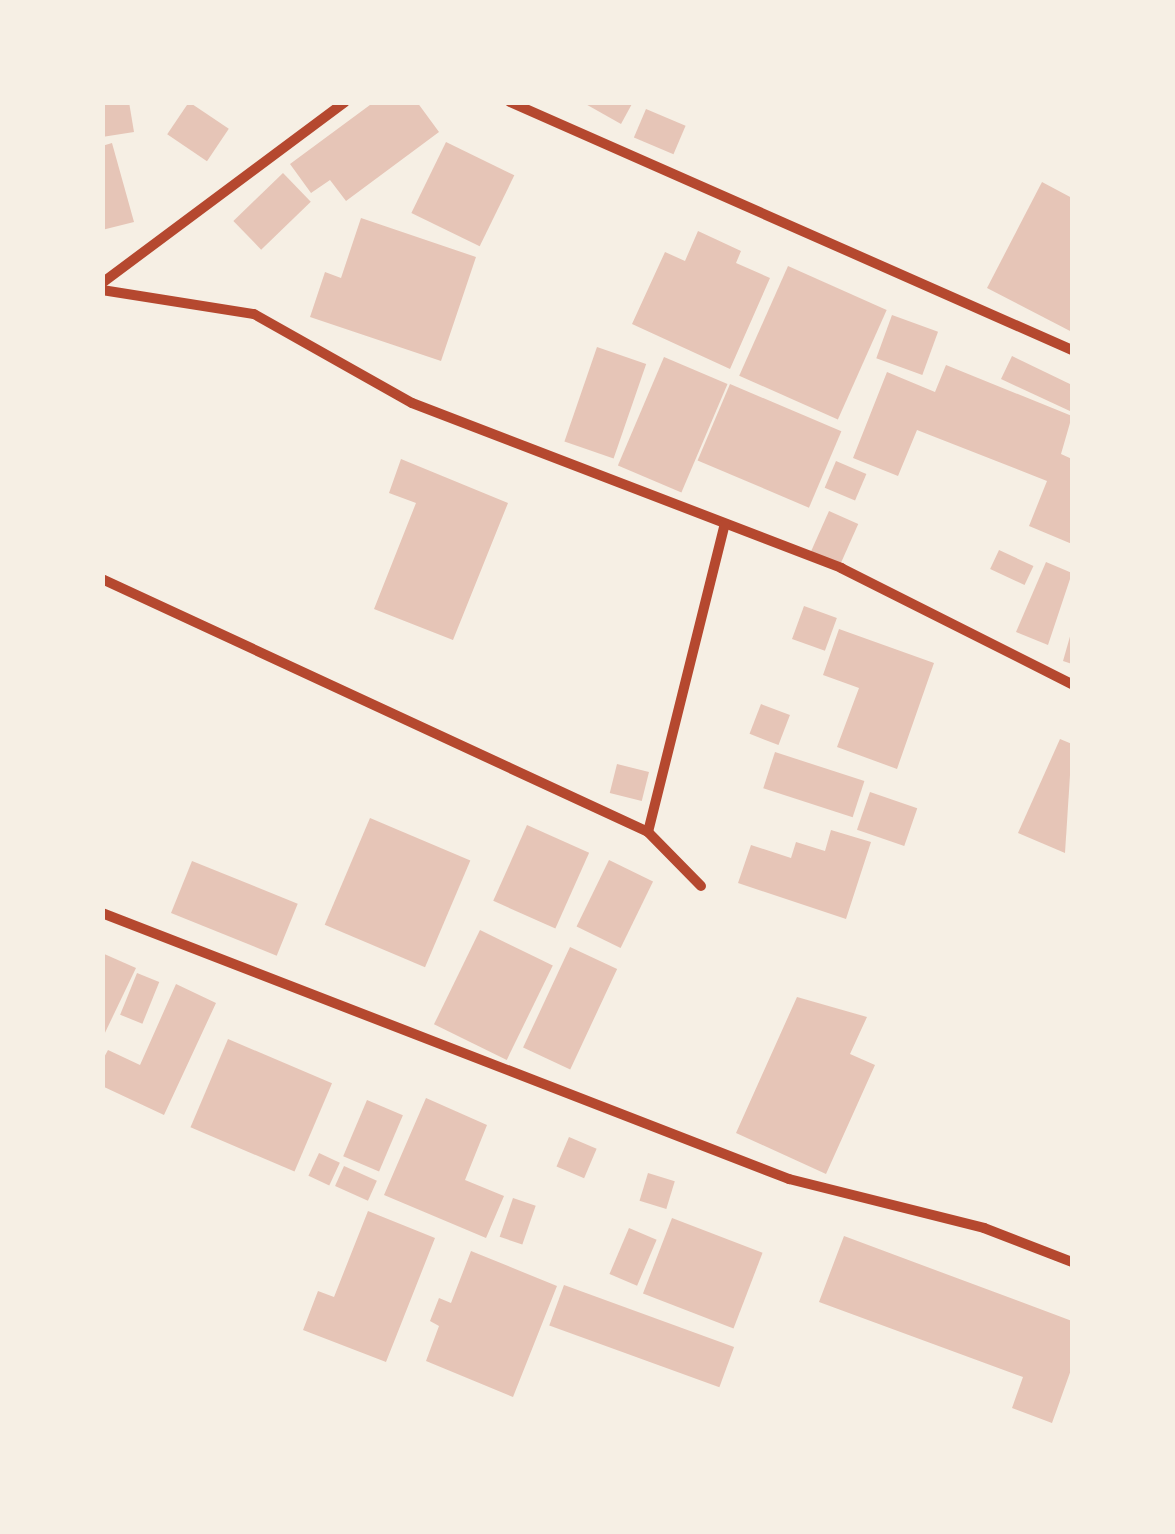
<!DOCTYPE html>
<html>
<head>
<meta charset="utf-8">
<style>
  body { margin:0 }
  #map { position:relative; width:1175px; height:1534px; overflow:hidden; background:#f6efe4; font-family:"Titillium Web",sans-serif }
  div>[style] { position:absolute }
  .building>* { inset:0; background:#e6c5b7; transform-origin:0 0 }
  .minor>* { height:10px; margin:-5px; padding:0 5px; transform-origin:5px; border-radius:5px; background:#b5482f }
  span { translate:-50% -50%; white-space:nowrap; text-align:center; line-height:1.15; -webkit-text-stroke:8px #f6efe4; paint-order:stroke }
  .frame { position:absolute; inset:0; border:105px solid #f6efe4; pointer-events:none }
</style>
</head>
<body>
<div id="map">
  <div class="building">
    <div style="clip-path:polygon(102px 102px,129px 102px,134px 132px,102px 137px)"></div>
    <div style="left:189px;top:102px;width:48px;height:39px;rotate:34deg"></div>
    <div style="clip-path:polygon(374px 102px,417px 102px,439px 132px,346px 201px,330px 180px,311px 193px,290px 164px)"></div>
    <div style="clip-path:polygon(582px 102px,633px 102px,621px 124px)"></div>
    <div style="left:646px;top:109px;width:43px;height:31px;rotate:23deg"></div>
    <div style="left:446px;top:142px;width:76px;height:79px;rotate:26deg"></div>
    <div style="clip-path:polygon(112px 143px,134px 222px,102px 230px,102px 146px)"></div>
    <div style="left:283px;top:173px;width:40px;height:69px;rotate:46deg"></div>
    <div style="clip-path:polygon(1042px 182px,1072px 198px,1072px 332px,987px 288px)"></div>
    <div style="clip-path:polygon(361px 218px,476px 257px,441px 361px,310px 317px,325px 272px,341px 278px)"></div>
    <div style="clip-path:polygon(698px 231px,741px 251px,736px 263px,770px 278px,730px 369px,632px 324px,665px 252px,685px 261px)"></div>
    <div style="left:788px;top:266px;width:108px;height:120px;rotate:24deg"></div>
    <div style="left:892px;top:315px;width:49px;height:46px;rotate:20deg"></div>
    <div style="left:597px;top:347px;width:52px;height:100px;rotate:19deg"></div>
    <div style="clip-path:polygon(1012px 356px,1072px 385px,1072px 412px,1001px 379px)"></div>
    <div style="left:664px;top:357px;width:69px;height:118px;rotate:23deg"></div>
    <div style="clip-path:polygon(946px 365px,1072px 416px,1061px 454px,1072px 459px,1072px 544px,1029px 526px,1047px 481px,917px 430px,898px 476px,853px 458px,887px 372px,935px 392px)"></div>
    <div style="left:730px;top:384px;width:121px;height:83px;rotate:23deg"></div>
    <div style="clip-path:polygon(401px 459px,508px 503px,453px 640px,374px 609px,416px 503px,389px 493px)"></div>
    <div style="left:836px;top:461px;width:33px;height:29px;rotate:23deg"></div>
    <div style="left:829px;top:511px;width:32px;height:44px;rotate:24deg"></div>
    <div style="left:999px;top:550px;width:38px;height:21px;rotate:25deg"></div>
    <div style="clip-path:polygon(1046px 562px,1072px 573px,1048px 645px,1016px 632px)"></div>
    <div style="left:804px;top:606px;width:35px;height:35px;rotate:20deg"></div>
    <div style="clip-path:polygon(839px 629px,934px 663px,897px 769px,837px 747px,859px 688px,823px 675px)"></div>
    <div style="clip-path:polygon(1071px 633px,1072px 633px,1072px 664px,1063px 661px)"></div>
    <div style="left:761px;top:704px;width:31px;height:32px;rotate:21deg"></div>
    <div style="clip-path:polygon(1060px 739px,1072px 744px,1065px 853px,1018px 833px)"></div>
    <div style="left:775px;top:752px;width:94px;height:38px;rotate:18deg"></div>
    <div style="left:617px;top:764px;width:33px;height:30px;rotate:14deg"></div>
    <div style="left:870px;top:792px;width:50px;height:40px;rotate:19deg"></div>
    <div style="left:370px;top:818px;width:109px;height:116px;rotate:23deg"></div>
    <div style="left:527px;top:825px;width:68px;height:83px;rotate:24deg"></div>
    <div style="clip-path:polygon(831px 830px,871px 842px,846px 919px,738px 883px,751px 845px,791px 858px,796px 842px,825px 851px)"></div>
    <div style="left:609px;top:860px;width:49px;height:74px;rotate:26deg"></div>
    <div style="left:192px;top:861px;width:114px;height:56px;rotate:22deg"></div>
    <div style="left:480px;top:930px;width:81px;height:105px;rotate:26deg"></div>
    <div style="left:570px;top:947px;width:52px;height:111px;rotate:25deg"></div>
    <div style="clip-path:polygon(102px 953px,136px 968px,102px 1039px)"></div>
    <div style="left:137px;top:973px;width:24px;height:45px;rotate:22deg"></div>
    <div style="clip-path:polygon(176px 984px,216px 1003px,164px 1115px,102px 1086px,102px 1061px,108px 1050px,140px 1065px)"></div>
    <div style="clip-path:polygon(797px 997px,867px 1017px,850px 1054px,875px 1065px,826px 1174px,736px 1133px)"></div>
    <div style="left:228px;top:1039px;width:113px;height:96px;rotate:23deg"></div>
    <div style="clip-path:polygon(426px 1098px,487px 1125px,465px 1180px,504px 1196px,486px 1238px,384px 1195px)"></div>
    <div style="left:367px;top:1100px;width:39px;height:61px;rotate:23deg"></div>
    <div style="left:569px;top:1137px;width:30px;height:32px;rotate:23deg"></div>
    <div style="left:319px;top:1153px;width:23px;height:25px;rotate:25deg"></div>
    <div style="left:344px;top:1166px;width:36px;height:22px;rotate:24deg"></div>
    <div style="left:648px;top:1173px;width:28px;height:29px;rotate:17deg"></div>
    <div style="left:513px;top:1198px;width:24px;height:41px;rotate:19deg"></div>
    <div style="clip-path:polygon(368px 1211px,435px 1238px,386px 1362px,303px 1330px,318px 1291px,334px 1297px)"></div>
    <div style="left:672px;top:1218px;width:97px;height:81px;rotate:21deg"></div>
    <div style="left:629px;top:1228px;width:30px;height:50px;rotate:23deg"></div>
    <div style="clip-path:polygon(844px 1236px,1072px 1321px,1072px 1367px,1052px 1423px,1012px 1408px,1023px 1377px,819px 1302px)"></div>
    <div style="clip-path:polygon(471px 1251px,557px 1286px,513px 1397px,426px 1361px,439px 1326px,430px 1321px,439px 1298px,451px 1303px)"></div>
    <div style="left:564px;top:1285px;width:181px;height:43px;rotate:20deg"></div>
  </div>
  <div class="minor">
    <div style="left:510px;top:102px;width:614px;rotate:23.81deg"></div>
    <div style="left:102px;top:283px;width:303px;rotate:-36.7deg"></div>
    <div style="left:102px;top:290px;width:154px;rotate:9deg"></div>
    <div style="left:254px;top:314px;width:181px;rotate:29.4deg"></div>
    <div style="left:412px;top:403px;width:460px;rotate:21deg"></div>
    <div style="left:841px;top:568px;width:258px;rotate:26.7deg"></div>
    <div style="left:102px;top:579px;width:602px;rotate:24.86deg"></div>
    <div style="left:701px;top:886px;width:76px;rotate:-134.5deg"></div>
    <div style="left:648px;top:832px;width:317px;rotate:-76deg"></div>
    <div style="left:102px;top:913px;width:737px;rotate:21.17deg"></div>
    <div style="left:789px;top:1179px;width:201px;rotate:14.1deg"></div>
    <div style="left:984px;top:1228px;width:94px;rotate:21.1deg"></div>
  </div>
  <div class="frame"></div>
</div>
</body>
</html>
